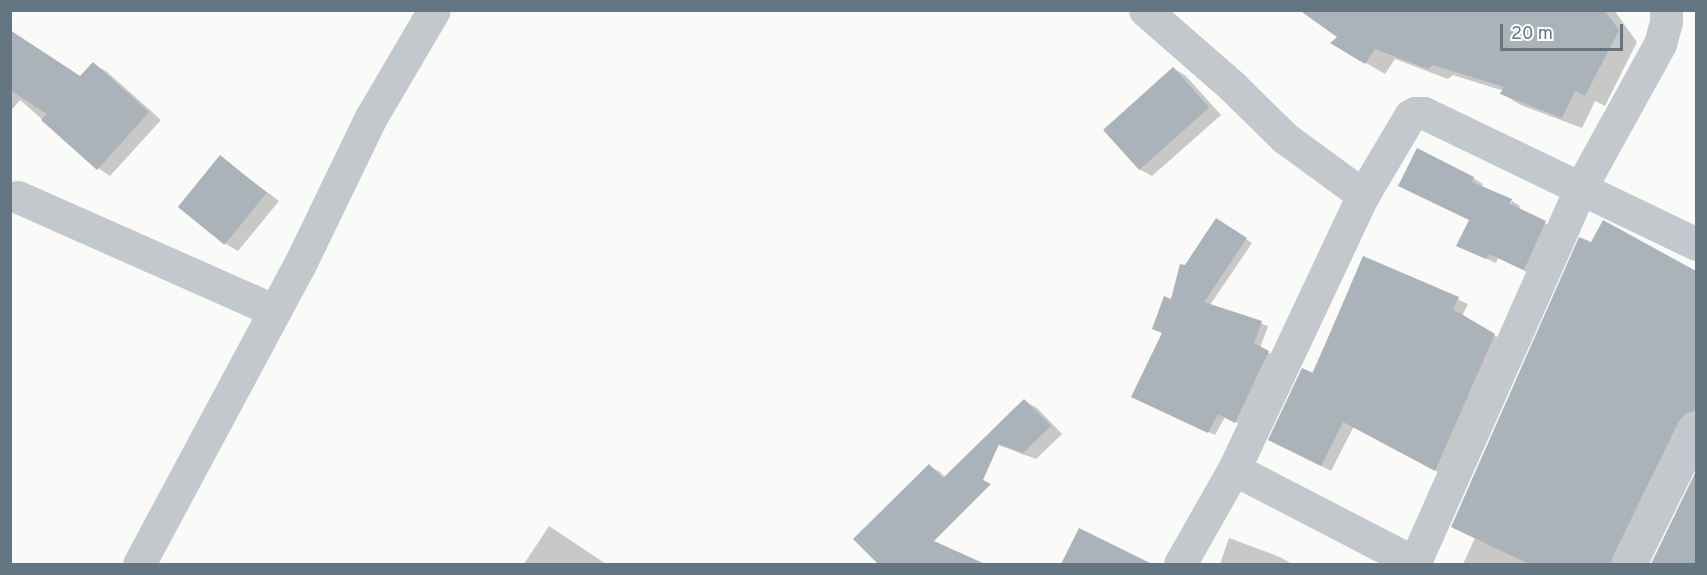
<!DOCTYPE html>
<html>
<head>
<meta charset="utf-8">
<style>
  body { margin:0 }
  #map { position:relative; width:1707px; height:575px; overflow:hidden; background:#fafaf8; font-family:Overpass,sans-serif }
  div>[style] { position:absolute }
  .shadow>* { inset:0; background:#0003 }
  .building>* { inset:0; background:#aab3b9; transform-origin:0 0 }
  .minor>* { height:33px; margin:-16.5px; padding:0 16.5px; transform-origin:16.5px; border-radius:16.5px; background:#c3c8cc }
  span { translate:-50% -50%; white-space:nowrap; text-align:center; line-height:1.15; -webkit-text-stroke:6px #fff; paint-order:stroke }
  .frame { position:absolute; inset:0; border:12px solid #657683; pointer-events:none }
  .scale { position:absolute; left:1500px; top:24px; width:123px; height:27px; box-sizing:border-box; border:3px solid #657683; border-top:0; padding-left:8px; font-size:18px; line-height:21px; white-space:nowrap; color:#657683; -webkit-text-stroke:4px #fff; paint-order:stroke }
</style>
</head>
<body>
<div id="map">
  <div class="shadow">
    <div style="clip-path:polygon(1331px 10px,1614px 10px,1637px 42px,1605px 106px,1595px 101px,1582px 128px,1521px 105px,1502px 94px,1504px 91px,1453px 75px,1448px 79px,1395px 59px,1385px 74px,1332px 43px,1339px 36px)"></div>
    <div style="clip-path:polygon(10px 31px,81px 78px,93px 64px,106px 71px,161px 120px,110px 176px,98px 168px,20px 100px,10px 112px)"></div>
    <div style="clip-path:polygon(1173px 68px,1186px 76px,1221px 115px,1152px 176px,1139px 169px,1104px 129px)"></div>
    <div style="clip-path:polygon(220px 157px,279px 201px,238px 251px,226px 244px)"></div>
    <div style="clip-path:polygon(1473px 178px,1483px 184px,1481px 187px,1508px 211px,1512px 201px,1520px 206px,1519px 210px,1554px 228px,1533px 275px,1498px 258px,1496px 263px,1458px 246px,1471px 220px,1410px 190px)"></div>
    <div style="clip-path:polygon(1223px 224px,1252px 243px,1210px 305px,1268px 326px,1260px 348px,1275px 356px,1242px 425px,1225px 417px,1215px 435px,1140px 400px,1172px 301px,1186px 267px)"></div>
    <div style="clip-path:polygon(1364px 257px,1468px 304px,1462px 316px,1504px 341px,1445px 476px,1354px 426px,1331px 471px,1280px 445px)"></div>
    <div style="clip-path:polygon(1696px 270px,1696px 424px,1626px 564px,1463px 564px,1475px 538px,1466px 534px)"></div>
    <div style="clip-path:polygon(1024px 401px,1037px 408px,1062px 434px,1036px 459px,998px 445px)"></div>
    <div style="clip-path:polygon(929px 466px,940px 472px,965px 497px,896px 564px,881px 564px,879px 563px)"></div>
    <div style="clip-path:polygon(1691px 486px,1696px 489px,1696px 564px,1652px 564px)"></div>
    <div style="clip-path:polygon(549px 526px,606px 564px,524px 564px)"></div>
    <div style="clip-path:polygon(1080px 530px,1149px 564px,1063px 564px)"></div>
    <div style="clip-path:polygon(1229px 538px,1280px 557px,1292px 564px,1220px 564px)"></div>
    <div style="clip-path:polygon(944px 548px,982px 564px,936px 564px)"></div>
  </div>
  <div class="building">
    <div style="clip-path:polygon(1299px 10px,1604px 10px,1619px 30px,1585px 96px,1575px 91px,1562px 118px,1500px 94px,1504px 87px,1433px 65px,1428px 69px,1375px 49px,1365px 64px,1330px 43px,1337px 37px)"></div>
    <div style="clip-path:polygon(10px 30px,80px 76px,93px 62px,149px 112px,97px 170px,41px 120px,47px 114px,10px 90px)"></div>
    <div style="left:1173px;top:67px;width:54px;height:94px;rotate:48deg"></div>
    <div style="clip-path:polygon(1417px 148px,1474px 177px,1472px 182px,1512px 199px,1510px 204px,1546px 221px,1524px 270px,1489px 254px,1486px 259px,1456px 246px,1469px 220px,1398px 186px)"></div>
    <div style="left:220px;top:155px;width:60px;height:67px;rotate:39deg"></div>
    <div style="clip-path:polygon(1216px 218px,1247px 238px,1204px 302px,1262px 321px,1254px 343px,1269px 351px,1235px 423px,1218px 414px,1208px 433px,1131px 397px,1161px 335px,1162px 333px,1152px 329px,1164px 296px,1171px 299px,1180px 264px,1185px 265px)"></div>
    <div style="clip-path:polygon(1603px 220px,1696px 271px,1696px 411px,1686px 413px,1679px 421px,1613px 556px,1611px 564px,1529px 564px,1451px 527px,1579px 237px,1591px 242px)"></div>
    <div style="clip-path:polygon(1363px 256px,1459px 297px,1453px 309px,1495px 334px,1435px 471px,1343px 422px,1321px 466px,1268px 440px,1302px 368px,1313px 373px)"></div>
    <div style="clip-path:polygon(1024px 399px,1051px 426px,1023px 453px,999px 444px,983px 480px,991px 484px,934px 541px,985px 564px,878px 564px,853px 539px,929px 464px,943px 478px)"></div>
    <div style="clip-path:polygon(1696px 471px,1696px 564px,1651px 564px)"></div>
    <div style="clip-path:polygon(1079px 528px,1152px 564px,1061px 564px)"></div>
  </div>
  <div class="minor">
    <div style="left:1145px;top:10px;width:116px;rotate:41.1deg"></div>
    <div style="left:1232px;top:86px;width:74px;rotate:44.5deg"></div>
    <div style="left:1285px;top:138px;width:97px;rotate:36.2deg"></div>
    <div style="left:18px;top:197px;width:281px;rotate:23.9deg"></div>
    <div style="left:139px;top:564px;width:340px;rotate:-61.8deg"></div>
    <div style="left:300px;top:264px;width:161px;rotate:-64.2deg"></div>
    <div style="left:370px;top:119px;width:126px;rotate:-59.6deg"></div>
    <div style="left:1180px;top:564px;width:109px;rotate:-60.4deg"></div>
    <div style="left:1414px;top:564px;width:412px;rotate:-66.1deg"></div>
    <div style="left:1581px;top:187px;width:163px;rotate:-61.1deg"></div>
    <div style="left:1660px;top:44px;width:23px;rotate:-75deg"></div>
    <div style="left:1666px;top:22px;width:12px;rotate:-90deg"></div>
    <div style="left:1417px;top:564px;width:206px;rotate:-152.6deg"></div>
    <div style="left:1234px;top:469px;width:303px;rotate:-64.8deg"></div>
    <div style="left:1363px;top:195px;width:92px;rotate:-59.3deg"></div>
    <div style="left:1410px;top:116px;width:6px;rotate:-31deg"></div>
    <div style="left:1415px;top:113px;width:9px"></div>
    <div style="left:1424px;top:113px;width:302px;rotate:25.7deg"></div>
    <div style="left:1630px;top:564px;width:150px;rotate:-63.9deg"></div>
  </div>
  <div class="frame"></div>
  <div class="scale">20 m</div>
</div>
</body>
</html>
